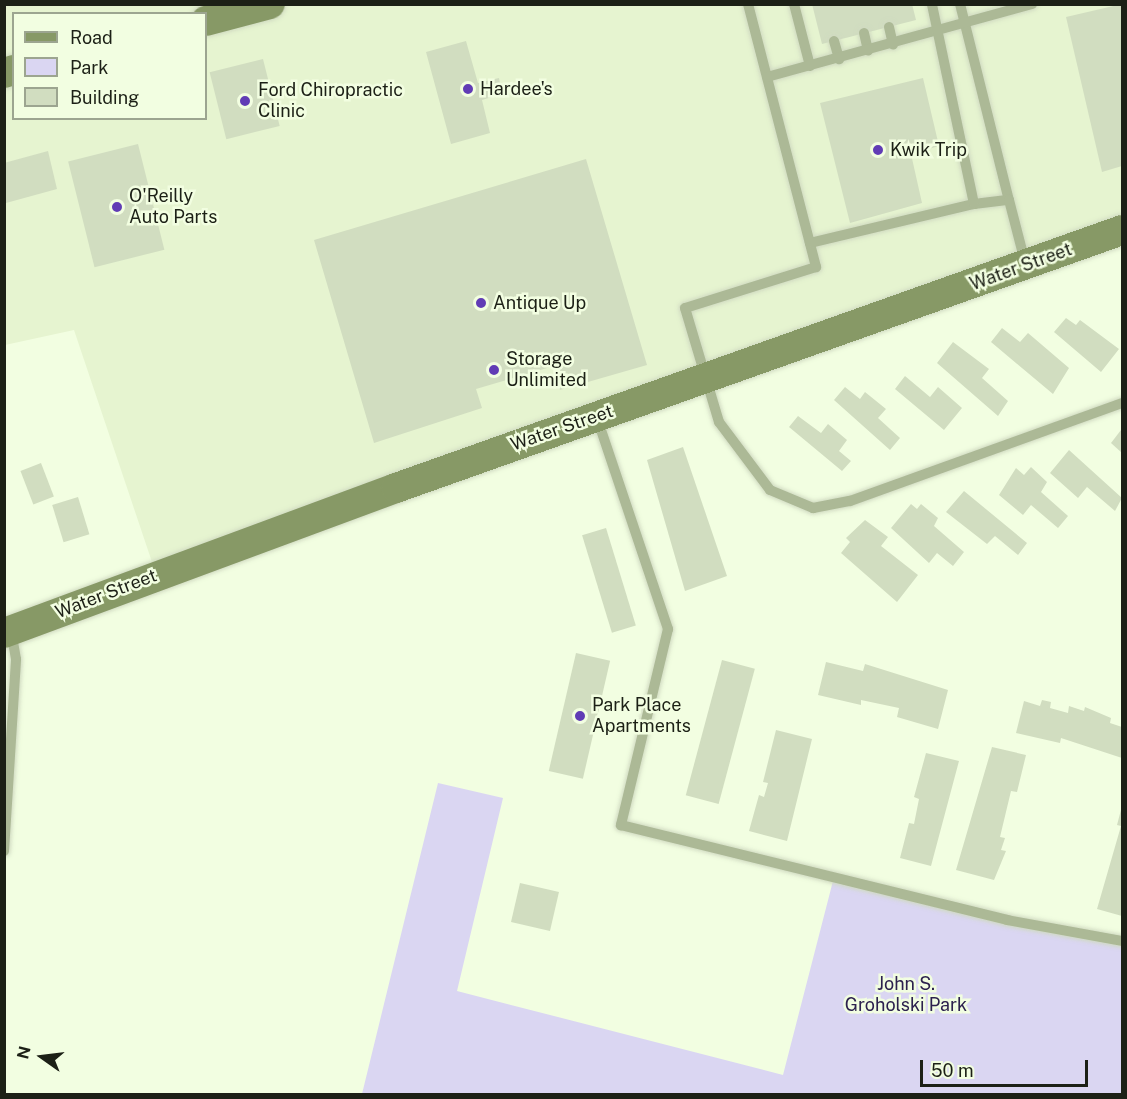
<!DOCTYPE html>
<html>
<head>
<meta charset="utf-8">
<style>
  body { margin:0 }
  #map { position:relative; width:1127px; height:1099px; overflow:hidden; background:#f2fee1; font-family:"Public Sans",sans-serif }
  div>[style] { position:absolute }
  .built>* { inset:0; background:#e6f4d0 }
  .green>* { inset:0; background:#dad6f2 }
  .building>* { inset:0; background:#d1ddc0; transform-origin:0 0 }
  .roads { filter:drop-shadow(0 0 2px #d0dac1) drop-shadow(0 0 2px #d0dac1) }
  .lane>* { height:10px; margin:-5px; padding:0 5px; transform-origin:5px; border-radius:5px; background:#acb996 }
  .secondary>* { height:30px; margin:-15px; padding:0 15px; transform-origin:15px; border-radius:15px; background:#879966 }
  .dots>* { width:16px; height:16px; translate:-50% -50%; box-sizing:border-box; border:3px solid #f2fee1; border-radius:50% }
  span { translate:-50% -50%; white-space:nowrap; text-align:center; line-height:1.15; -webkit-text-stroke:5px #f2fee1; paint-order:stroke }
  .poi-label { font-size:18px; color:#1c2016 }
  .left { translate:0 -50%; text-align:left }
  .street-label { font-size:18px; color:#1c2016 }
  .park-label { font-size:18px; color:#2c214e }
  .frame { position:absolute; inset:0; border:6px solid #1c2016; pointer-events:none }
  .legend { position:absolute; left:12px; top:12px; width:195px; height:108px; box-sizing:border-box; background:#f2fee1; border:2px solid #9ca590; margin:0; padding:8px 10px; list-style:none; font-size:18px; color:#1c2016 }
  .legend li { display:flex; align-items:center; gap:12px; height:30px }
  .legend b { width:30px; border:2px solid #9ca590 }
  .north { position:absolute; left:12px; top:1027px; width:60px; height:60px; -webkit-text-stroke:4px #f2fee1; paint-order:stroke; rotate:284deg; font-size:16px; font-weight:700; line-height:24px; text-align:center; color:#1c2016 }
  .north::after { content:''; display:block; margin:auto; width:21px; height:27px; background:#1c2016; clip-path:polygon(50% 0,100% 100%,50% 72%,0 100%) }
  .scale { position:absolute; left:920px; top:1060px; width:168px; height:27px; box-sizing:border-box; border:3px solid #1c2016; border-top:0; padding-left:8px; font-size:18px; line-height:21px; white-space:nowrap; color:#1c2016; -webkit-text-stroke:4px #f2fee1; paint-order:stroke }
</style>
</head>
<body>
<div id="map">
  <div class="built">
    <div style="clip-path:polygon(evenodd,4px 5px,1122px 5px,1122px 230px,156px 574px,74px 330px,5px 345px,4px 5px,14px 14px,206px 14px,206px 118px,14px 118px,14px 14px)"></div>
  </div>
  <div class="green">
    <div style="clip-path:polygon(438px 783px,503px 798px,457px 991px,783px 1075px,834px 877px,1122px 946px,1122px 1094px,362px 1094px)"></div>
  </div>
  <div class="building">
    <div style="clip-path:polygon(812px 4px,912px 4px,916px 20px,822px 44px)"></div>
    <div style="clip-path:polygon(1122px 4px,1122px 166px,1102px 172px,1066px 17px)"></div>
    <div style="clip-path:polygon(466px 41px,478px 83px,499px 78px,502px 94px,482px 100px,490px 133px,451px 144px,426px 52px)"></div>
    <div style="left:263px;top:59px;width:69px;height:55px;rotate:76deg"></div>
    <div style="clip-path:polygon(923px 78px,939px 146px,911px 154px,922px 203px,850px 223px,820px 103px)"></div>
    <div style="left:138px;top:144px;width:109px;height:72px;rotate:76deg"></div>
    <div style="clip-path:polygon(48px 151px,57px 189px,6px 203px,4px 163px)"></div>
    <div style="clip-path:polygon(586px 159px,647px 365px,560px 390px,554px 366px,476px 389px,482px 408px,374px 443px,314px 240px)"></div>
    <div style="clip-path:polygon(1066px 318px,1076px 325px,1080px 320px,1119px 349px,1101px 372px,1054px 332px)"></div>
    <div style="clip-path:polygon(1002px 328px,1020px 342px,1028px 333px,1069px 368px,1053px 394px,991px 342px)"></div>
    <div style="clip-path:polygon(953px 342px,989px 369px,982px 378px,1008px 401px,998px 416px,937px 363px)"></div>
    <div style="clip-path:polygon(905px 376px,930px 397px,938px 387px,962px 408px,944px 430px,895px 389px)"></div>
    <div style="clip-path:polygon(845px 387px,860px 399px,865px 392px,886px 409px,878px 418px,900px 438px,890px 450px,834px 400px)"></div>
    <div style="clip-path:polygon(798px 416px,821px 433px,828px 424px,847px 440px,839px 451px,851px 461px,842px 471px,789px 427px)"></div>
    <div style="clip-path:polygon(1121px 430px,1122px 431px,1122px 453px,1111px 443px)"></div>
    <div style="clip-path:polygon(683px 447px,727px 576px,685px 591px,647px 460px)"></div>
    <div style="clip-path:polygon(1069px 450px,1122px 498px,1115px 511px,1087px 487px,1078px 498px,1050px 473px)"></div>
    <div style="left:41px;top:463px;width:36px;height:22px;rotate:69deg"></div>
    <div style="clip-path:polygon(1031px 467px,1047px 482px,1041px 492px,1068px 516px,1058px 528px,1031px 505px,1023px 515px,999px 495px,1016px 468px,1024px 475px)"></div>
    <div style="clip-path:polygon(964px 491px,1027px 543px,1018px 555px,995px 536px,987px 544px,946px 512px)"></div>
    <div style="left:78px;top:497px;width:39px;height:27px;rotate:73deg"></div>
    <div style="clip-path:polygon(911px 504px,917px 509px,921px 504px,938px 518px,934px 526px,964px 552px,953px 566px,937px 553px,929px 563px,891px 528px)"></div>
    <div style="clip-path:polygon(865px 520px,888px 537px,881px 546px,918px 575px,897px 602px,841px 553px,850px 542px,846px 538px)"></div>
    <div style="left:606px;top:528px;width:102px;height:25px;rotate:73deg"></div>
    <div style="left:576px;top:653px;width:35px;height:121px;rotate:13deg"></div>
    <div style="left:722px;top:660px;width:34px;height:140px;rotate:15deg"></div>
    <div style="clip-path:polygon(826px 662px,863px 671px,865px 664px,948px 690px,938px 729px,897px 717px,899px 708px,861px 700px,861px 705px,818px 695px)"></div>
    <div style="clip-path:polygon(1042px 700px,1051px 702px,1050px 708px,1068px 713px,1069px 706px,1084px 711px,1085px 707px,1111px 718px,1110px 723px,1122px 727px,1122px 758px,1061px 738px,1060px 743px,1016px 733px,1024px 701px,1040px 706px)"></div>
    <div style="clip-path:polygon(776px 730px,812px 739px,787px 841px,749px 831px,759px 795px,764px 797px,768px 783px,763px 782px)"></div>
    <div style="clip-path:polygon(992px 747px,1026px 755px,1017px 792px,1011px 791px,1000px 837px,1005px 838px,1001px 850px,1006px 851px,994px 880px,956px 870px)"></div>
    <div style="clip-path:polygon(926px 753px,959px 761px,931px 866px,900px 858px,909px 823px,914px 824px,919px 799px,914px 797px)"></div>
    <div style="clip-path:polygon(1122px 806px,1122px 916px,1097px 909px,1121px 826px,1117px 825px)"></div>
    <div style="left:520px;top:883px;width:40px;height:40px;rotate:13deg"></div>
  </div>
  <div class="roads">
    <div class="lane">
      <div style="left:748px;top:4px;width:272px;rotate:75.5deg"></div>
      <div style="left:816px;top:267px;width:137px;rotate:162.6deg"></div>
      <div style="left:685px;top:308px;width:119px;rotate:73.4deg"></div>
      <div style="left:719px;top:422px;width:85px;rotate:53.1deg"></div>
      <div style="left:770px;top:490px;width:47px;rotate:22.7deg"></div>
      <div style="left:813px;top:508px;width:38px;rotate:-11deg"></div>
      <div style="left:850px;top:501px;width:289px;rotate:-19.8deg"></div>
      <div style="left:794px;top:4px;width:64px;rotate:75.5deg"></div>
      <div style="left:960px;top:4px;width:202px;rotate:76deg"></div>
      <div style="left:889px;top:27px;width:18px;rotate:77deg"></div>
      <div style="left:864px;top:33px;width:18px;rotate:77deg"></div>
      <div style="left:834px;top:41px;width:19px;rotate:74deg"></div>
      <div style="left:767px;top:77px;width:275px;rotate:-15.4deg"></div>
      <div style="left:974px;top:204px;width:35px;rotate:-7deg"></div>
      <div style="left:1009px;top:200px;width:64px;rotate:75.5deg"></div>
      <div style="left:810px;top:243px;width:169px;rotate:-13.4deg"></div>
      <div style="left:974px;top:204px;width:204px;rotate:-101.9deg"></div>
      <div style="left:597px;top:418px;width:223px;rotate:71.4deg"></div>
      <div style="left:668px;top:629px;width:202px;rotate:103.5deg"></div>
      <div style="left:621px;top:825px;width:398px;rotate:13.8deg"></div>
      <div style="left:1007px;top:920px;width:117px;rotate:10.3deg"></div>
      <div style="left:4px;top:851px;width:192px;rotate:-86.4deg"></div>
      <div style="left:16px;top:659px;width:28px;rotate:-100deg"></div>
    </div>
    <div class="secondary">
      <div style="left:206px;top:21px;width:66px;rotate:-14.9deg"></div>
      <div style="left:4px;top:73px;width:10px;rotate:-17deg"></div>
      <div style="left:4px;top:633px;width:418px;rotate:-20.3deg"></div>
      <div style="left:396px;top:488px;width:770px;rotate:-19.56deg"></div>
    </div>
  </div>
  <div class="dots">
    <div style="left:468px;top:89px;background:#613cb5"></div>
    <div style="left:245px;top:101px;background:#613cb5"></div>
    <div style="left:878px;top:150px;background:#613cb5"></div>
    <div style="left:117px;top:207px;background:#613cb5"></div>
    <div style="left:481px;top:303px;background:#613cb5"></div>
    <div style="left:494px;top:370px;background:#613cb5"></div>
    <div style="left:580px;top:716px;background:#613cb5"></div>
  </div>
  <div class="poi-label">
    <span class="left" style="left:480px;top:89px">Hardee's</span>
    <span class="left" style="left:258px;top:101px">Ford Chiropractic<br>Clinic</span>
    <span class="left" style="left:890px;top:150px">Kwik Trip</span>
    <span class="left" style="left:129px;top:207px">O'Reilly<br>Auto Parts</span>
    <span class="left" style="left:493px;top:303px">Antique Up</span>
    <span class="left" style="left:506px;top:370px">Storage<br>Unlimited</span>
    <span class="left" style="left:592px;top:716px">Park Place<br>Apartments</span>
  </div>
  <div class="street-label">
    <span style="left:1021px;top:267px;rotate:-20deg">Water Street</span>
    <span style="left:562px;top:428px;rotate:-19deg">Water Street</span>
    <span style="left:106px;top:594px;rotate:-21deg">Water Street</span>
  </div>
  <div class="park-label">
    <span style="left:906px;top:995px">John S.<br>Groholski Park</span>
  </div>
  <div class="frame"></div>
  <ul class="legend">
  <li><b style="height:8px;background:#879966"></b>Road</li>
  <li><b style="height:16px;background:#dad6f2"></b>Park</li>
  <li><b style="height:16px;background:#d1ddc0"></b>Building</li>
  </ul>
  <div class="north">N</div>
  <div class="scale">50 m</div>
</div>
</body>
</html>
